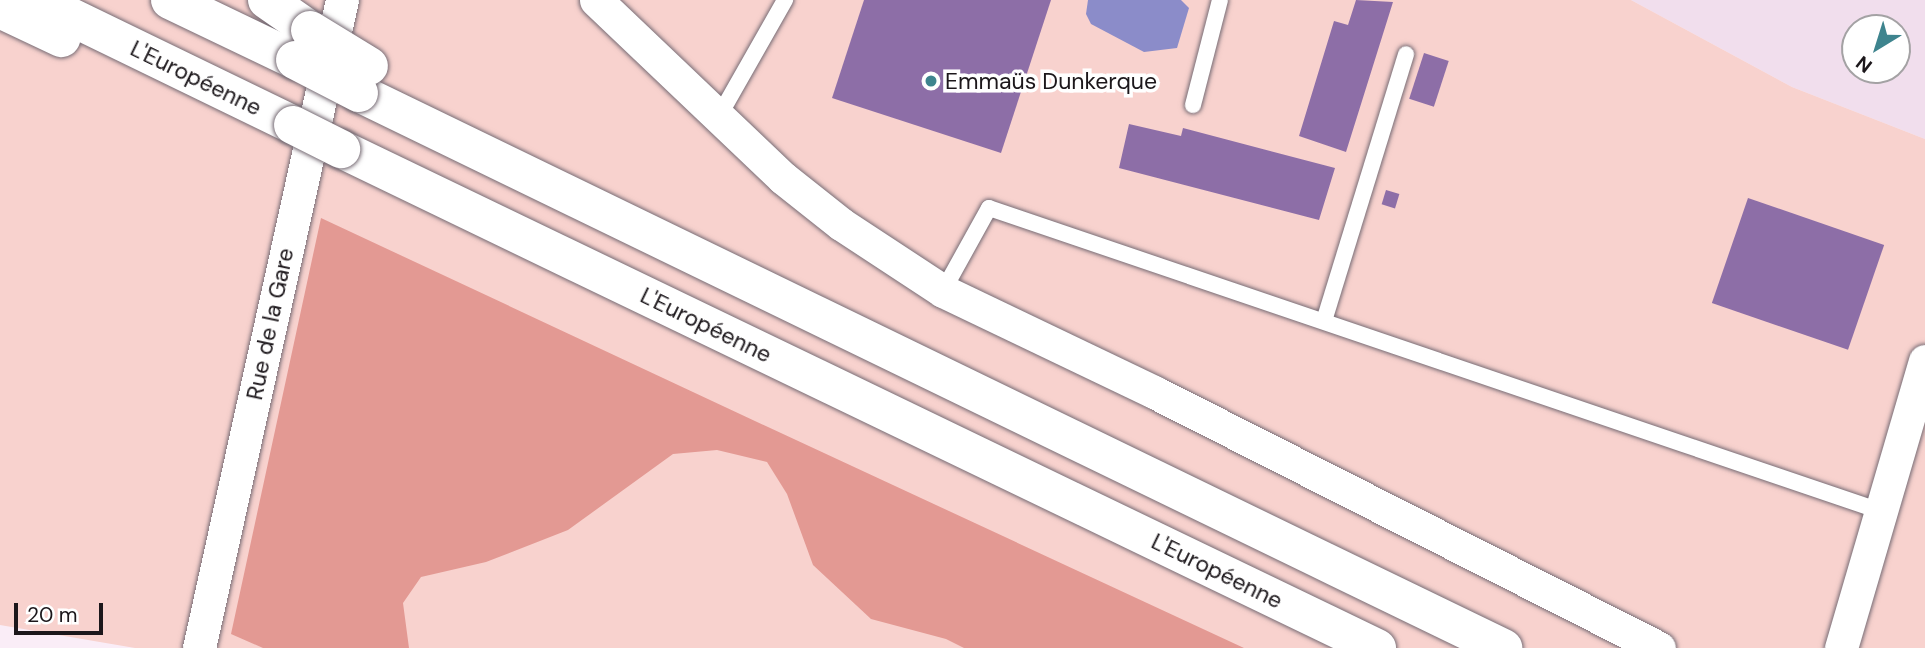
<!DOCTYPE html>
<html>
<head>
<meta charset="utf-8">
<style>
  body { margin:0 }
  #map { position:relative; width:1925px; height:648px; overflow:hidden; background:#faedf7; font-family:"DM Sans",sans-serif }
  div>[style] { position:absolute }
  .built>* { inset:0; background:#f1deed }
  .green>* { inset:0; background:#f8d2ce }
  .forest>* { inset:0; background:#e39993 }
  .water>* { inset:0; background:#8b8cc9 }
  .building>* { inset:0; background:#8d6ea7; transform-origin:0 0 }
  .roads { filter:drop-shadow(0 0 2px #776c75) drop-shadow(0 0 2px #776c75) }
  .lane>* { height:16px; margin:-8px; padding:0 8px; transform-origin:8px; border-radius:8px; background:#fff }
  .street>* { height:33px; margin:-16.5px; padding:0 16.5px; transform-origin:16.5px; border-radius:16.5px; background:#fff }
  .highway>* { height:38px; margin:-19px; padding:0 19px; transform-origin:19px; border-radius:19px; background:#fff }
  .bridges { filter:drop-shadow(0 0 2px #776c75) drop-shadow(0 0 2px #776c75) }
  .highway-bridge>* { height:38px; margin:-19px; padding:0 19px; transform-origin:19px; border-radius:19px; background:#fff }
  .dots>* { width:19px; height:19px; translate:-50% -50%; box-sizing:border-box; border:4px solid #fff; border-radius:50% }
  span { translate:-50% -50%; white-space:nowrap; text-align:center; line-height:1.15; -webkit-text-stroke:7px #fff; paint-order:stroke }
  .street-label { font-size:23px; color:#1c171b }
  .poi-label { font-size:23px; color:#1c171b }
  .left { translate:0 -50%; text-align:left }
  .north { position:absolute; left:1841px; top:14px; width:70px; height:70px; box-sizing:border-box; background:#fff; border:2px solid #a4a2a4; border-radius:50%; rotate:218deg; font-size:19px; font-weight:700; line-height:28px; text-align:center; color:#1c171b }
  .north::after { content:''; display:block; margin:auto; width:24px; height:32px; background:#3e848e; clip-path:polygon(50% 0,100% 100%,50% 72%,0 100%) }
  .scale { position:absolute; left:14px; top:603px; width:89px; height:32px; box-sizing:border-box; border:4px solid #1c171b; border-top:0; padding-left:9px; font-size:21px; line-height:24px; white-space:nowrap; color:#1c171b; -webkit-text-stroke:5px #fff; paint-order:stroke }
</style>
</head>
<body>
<div id="map">
  <div class="built">
    <div style="clip-path:polygon(evenodd,1631px 0,1925px 0,1925px 139px,1792px 87px,1631px 0,1855px 28px,1897px 28px,1897px 70px,1855px 70px,1855px 28px)"></div>
  </div>
  <div class="green">
    <div style="clip-path:polygon(0 0,1631px 0,1792px 87px,1925px 139px,1925px 648px,135px 648px,0 625px)"></div>
  </div>
  <div class="forest">
    <div style="clip-path:polygon(321px 218px,768px 427px,1244px 648px,964px 648px,946px 639px,871px 619px,813px 565px,787px 494px,767px 462px,717px 450px,673px 454px,568px 530px,486px 562px,421px 577px,403px 603px,409px 648px,263px 648px,231px 634px)"></div>
  </div>
  <div class="water">
    <div style="clip-path:polygon(1088px 0,1181px 0,1189px 8px,1177px 48px,1144px 52px,1091px 24px,1086px 14px)"></div>
  </div>
  <div class="building">
    <div style="clip-path:polygon(864px 0,1051px 0,1001px 153px,832px 98px)"></div>
    <div style="clip-path:polygon(1356px 0,1393px 2px,1346px 152px,1299px 136px,1334px 21px,1348px 25px)"></div>
    <div style="left:1424px;top:53px;width:26px;height:48px;rotate:18deg"></div>
    <div style="clip-path:polygon(1129px 124px,1181px 136px,1183px 128px,1335px 168px,1319px 220px,1119px 168px)"></div>
    <div style="left:1386px;top:190px;width:14px;height:15px;rotate:17deg"></div>
    <div style="left:1748px;top:198px;width:144px;height:111px;rotate:19deg"></div>
  </div>
  <div class="roads">
    <div class="lane">
      <div style="left:1193px;top:105px;width:108px;rotate:-75.6deg"></div>
      <div style="left:718px;top:118px;width:136px;rotate:-60.4deg"></div>
      <div style="left:943px;top:291px;width:95px;rotate:-61deg"></div>
      <div style="left:989px;top:208px;width:941px;rotate:18.78deg"></div>
      <div style="left:1324px;top:321px;width:279px;rotate:-72.9deg"></div>
    </div>
    <div class="street">
      <div style="left:596px;top:0;width:258px;rotate:43.6deg"></div>
      <div style="left:783px;top:178px;width:74px;rotate:38.4deg"></div>
      <div style="left:841px;top:224px;width:122px;rotate:33.3deg"></div>
      <div style="left:943px;top:291px;width:234px;rotate:25.6deg"></div>
      <div style="left:1154px;top:392px;width:566px;rotate:26.88deg"></div>
      <div style="left:199px;top:648px;width:664px;rotate:-77.56deg"></div>
      <div style="left:1841px;top:648px;width:299px;rotate:-73.7deg"></div>
    </div>
    <div class="highway">
      <div style="left:36px;top:0;width:286px;rotate:25.9deg"></div>
      <div style="left:170px;top:0;width:139px;rotate:25.6deg"></div>
      <div style="left:267px;top:0;width:52px;rotate:34.9deg"></div>
      <div style="left:0;top:9px;width:68px;rotate:25.4deg"></div>
      <div style="left:359px;top:93px;width:1272px;rotate:25.88deg"></div>
      <div style="left:341px;top:149px;width:1150px;rotate:25.72deg"></div>
    </div>
  </div>
  <div class="bridges">
    <div class="highway-bridge">
      <div style="left:310px;top:30px;width:69px;rotate:31.4deg"></div>
      <div style="left:295px;top:60px;width:72px;rotate:27.3deg"></div>
      <div style="left:293px;top:125px;width:54px;rotate:26.6deg"></div>
    </div>
  </div>
  <div class="dots">
    <div style="left:931px;top:81px;background:#3e848e"></div>
  </div>
  <div class="street-label">
    <span style="left:196px;top:78px;rotate:26deg">L'Européenne</span>
    <span style="left:270px;top:324px;rotate:-78deg">Rue de la Gare</span>
    <span style="left:706px;top:325px;rotate:26deg">L'Européenne</span>
    <span style="left:1217px;top:571px;rotate:26deg">L'Européenne</span>
  </div>
  <div class="poi-label">
    <span class="left" style="left:945px;top:81px">Emmaüs Dunkerque</span>
  </div>
  <div class="north">N</div>
  <div class="scale">20 m</div>
</div>
</body>
</html>
